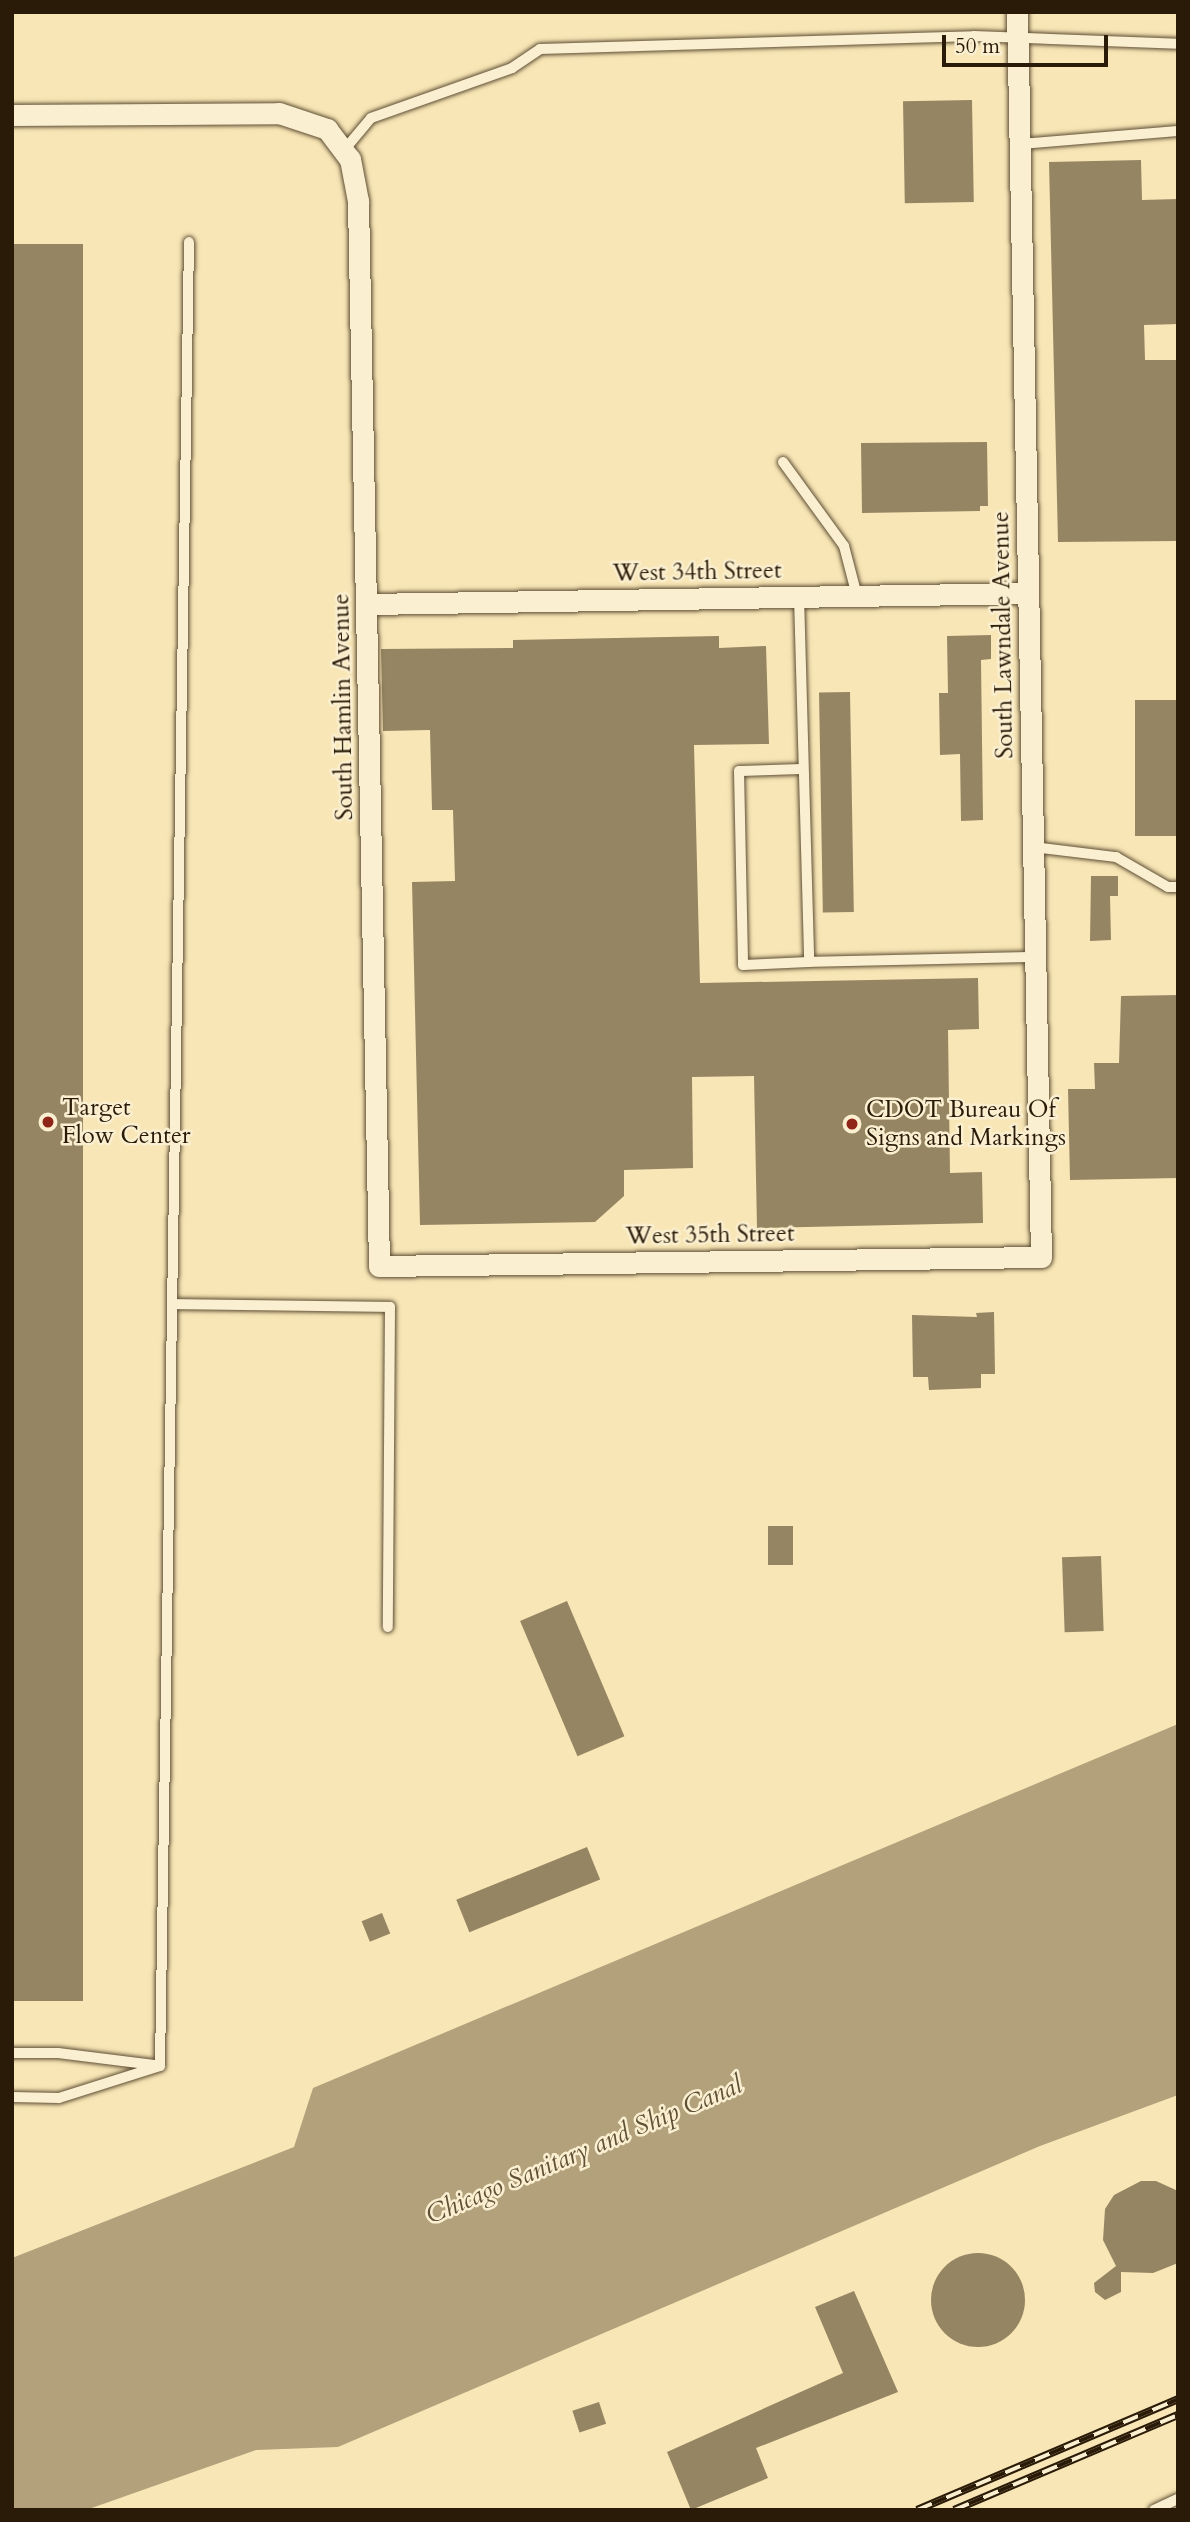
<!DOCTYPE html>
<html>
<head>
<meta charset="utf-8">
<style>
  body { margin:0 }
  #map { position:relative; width:1190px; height:2522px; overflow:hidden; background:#f8e6b6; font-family:Cardo,serif }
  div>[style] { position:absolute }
  .water>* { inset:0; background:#b2a17b }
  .building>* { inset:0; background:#958562; transform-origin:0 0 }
  .round { border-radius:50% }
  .roads { filter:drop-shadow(0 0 2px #5e4e34) drop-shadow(0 0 2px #5e4e34) }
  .lane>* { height:10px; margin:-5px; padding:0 5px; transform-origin:5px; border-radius:5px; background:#faefd0 }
  .street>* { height:21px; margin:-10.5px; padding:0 10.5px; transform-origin:10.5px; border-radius:10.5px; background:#faefd0 }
  .rail>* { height:8px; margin-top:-4px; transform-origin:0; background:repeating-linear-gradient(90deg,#faefd0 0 16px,#2a1b08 0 32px); box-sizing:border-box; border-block:2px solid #2a1b08 }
  .dots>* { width:19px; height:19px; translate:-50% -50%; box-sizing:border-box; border:4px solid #faefd0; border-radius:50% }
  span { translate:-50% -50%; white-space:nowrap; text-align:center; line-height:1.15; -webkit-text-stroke:5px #faefd0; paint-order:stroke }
  .street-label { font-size:24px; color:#2a1b08 }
  .poi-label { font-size:24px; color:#2a1b08 }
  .left { translate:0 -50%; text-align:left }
  .water-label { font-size:26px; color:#605136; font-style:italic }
  .frame { position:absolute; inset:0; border:14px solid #2a1b08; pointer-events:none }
  .scale { position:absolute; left:942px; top:35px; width:166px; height:32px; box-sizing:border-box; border:4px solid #2a1b08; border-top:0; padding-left:9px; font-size:21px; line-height:24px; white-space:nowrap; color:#2a1b08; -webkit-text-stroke:5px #faefd0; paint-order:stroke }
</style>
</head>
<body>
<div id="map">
  <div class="water">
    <div style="clip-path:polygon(1178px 1724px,1178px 2095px,1040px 2146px,338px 2447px,256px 2450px,86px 2510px,12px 2510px,12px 2258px,294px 2147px,313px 2088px)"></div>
  </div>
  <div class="building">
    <div style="left:972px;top:100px;width:102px;height:69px;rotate:89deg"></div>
    <div style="clip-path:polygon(1141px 160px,1142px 200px,1178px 199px,1178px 324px,1144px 325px,1145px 360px,1178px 360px,1178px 541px,1058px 542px,1049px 162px)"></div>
    <div style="left:12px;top:244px;width:71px;height:1757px"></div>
    <div style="clip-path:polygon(987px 442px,988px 506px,980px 506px,980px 511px,862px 513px,861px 443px)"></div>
    <div style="clip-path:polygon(991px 635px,991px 659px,981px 660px,983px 820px,961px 821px,960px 754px,940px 755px,939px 693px,948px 693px,947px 636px)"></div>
    <div style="clip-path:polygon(719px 636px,719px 648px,766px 646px,769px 744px,694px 745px,700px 983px,978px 978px,979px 1029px,948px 1030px,950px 1173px,982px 1172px,983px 1223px,757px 1228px,754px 1076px,692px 1077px,693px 1168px,624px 1170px,624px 1196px,595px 1222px,420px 1225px,412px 882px,455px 881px,453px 810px,432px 810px,430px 730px,383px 731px,381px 649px,513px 648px,513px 640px)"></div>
    <div style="left:850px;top:692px;width:220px;height:31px;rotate:89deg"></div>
    <div style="left:1178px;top:700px;width:136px;height:43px;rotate:90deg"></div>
    <div style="clip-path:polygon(1091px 876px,1118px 876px,1118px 896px,1110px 896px,1111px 940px,1090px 941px)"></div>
    <div style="clip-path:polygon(1178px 995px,1178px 1178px,1070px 1180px,1068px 1089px,1095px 1089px,1094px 1063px,1119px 1063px,1121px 996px)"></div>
    <div style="clip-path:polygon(994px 1312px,995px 1374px,981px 1374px,981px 1388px,929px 1390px,928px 1377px,913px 1377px,912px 1315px,977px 1317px,976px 1313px)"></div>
    <div style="left:768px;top:1526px;width:25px;height:39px"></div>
    <div style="left:1101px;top:1556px;width:75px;height:39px;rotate:88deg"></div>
    <div style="left:567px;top:1601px;width:147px;height:51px;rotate:67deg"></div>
    <div style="left:587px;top:1847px;width:35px;height:141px;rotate:68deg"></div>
    <div style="left:382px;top:1913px;width:22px;height:22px;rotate:68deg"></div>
    <div style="clip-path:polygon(1141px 2181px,1156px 2181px,1178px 2191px,1178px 2263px,1153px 2273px,1121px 2272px,1121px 2292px,1105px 2300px,1095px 2292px,1094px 2283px,1116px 2266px,1103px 2240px,1105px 2209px,1114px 2195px)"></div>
    <div class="round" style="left:931px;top:2253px;width:94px;height:94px"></div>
    <div style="clip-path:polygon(854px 2291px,898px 2392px,756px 2448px,768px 2478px,691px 2510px,667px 2452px,843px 2373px,815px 2307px)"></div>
    <div style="left:599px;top:2402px;width:23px;height:28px;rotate:72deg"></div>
  </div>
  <div class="roads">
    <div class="lane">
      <div style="left:1020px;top:144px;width:159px;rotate:-4.7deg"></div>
      <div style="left:345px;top:149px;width:40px;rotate:-50deg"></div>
      <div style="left:371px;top:118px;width:150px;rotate:-19.5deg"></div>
      <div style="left:512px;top:68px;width:34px;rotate:-34deg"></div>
      <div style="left:540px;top:49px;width:434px;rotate:-1.7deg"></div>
      <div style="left:974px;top:36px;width:204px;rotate:2.2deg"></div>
      <div style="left:783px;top:462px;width:104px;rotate:54deg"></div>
      <div style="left:844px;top:546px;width:52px;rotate:75.4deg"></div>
      <div style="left:799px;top:596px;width:366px;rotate:88.4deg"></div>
      <div style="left:809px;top:962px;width:226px;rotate:-1.3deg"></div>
      <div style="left:803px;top:769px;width:64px;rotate:178.2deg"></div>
      <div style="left:739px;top:771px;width:194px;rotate:88.8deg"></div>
      <div style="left:743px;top:965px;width:66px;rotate:-2.6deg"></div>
      <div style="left:1033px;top:847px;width:84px;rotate:6.9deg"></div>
      <div style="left:1116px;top:857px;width:60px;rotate:30deg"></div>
      <div style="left:1168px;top:887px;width:10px"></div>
      <div style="left:172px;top:1304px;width:218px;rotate:0.8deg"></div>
      <div style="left:390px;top:1307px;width:320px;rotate:90.4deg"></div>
      <div style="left:12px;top:2053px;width:46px"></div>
      <div style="left:58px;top:2053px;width:97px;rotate:7.1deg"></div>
      <div style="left:160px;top:2066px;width:1824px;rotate:-89.09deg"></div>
      <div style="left:12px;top:2097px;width:47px;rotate:1.2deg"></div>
      <div style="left:59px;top:2098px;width:106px;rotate:-17.6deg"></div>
      <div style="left:1154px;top:2510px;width:26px;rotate:-25deg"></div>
    </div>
    <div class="street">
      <div style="left:12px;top:115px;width:267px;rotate:-0.4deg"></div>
      <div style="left:279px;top:113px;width:51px;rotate:18.4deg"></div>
      <div style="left:327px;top:129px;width:38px;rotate:53deg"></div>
      <div style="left:350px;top:159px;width:43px;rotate:79.2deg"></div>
      <div style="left:358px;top:201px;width:1065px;rotate:88.87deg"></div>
      <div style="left:379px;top:1266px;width:662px;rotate:-0.78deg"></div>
      <div style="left:1041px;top:1257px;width:1245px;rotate:-91.1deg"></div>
      <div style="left:367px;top:604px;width:661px;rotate:-0.95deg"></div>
    </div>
  </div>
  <div class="rail">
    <div style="left:917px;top:2510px;width:284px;rotate:-23deg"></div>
    <div style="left:954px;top:2510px;width:243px;rotate:-23deg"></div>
  </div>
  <div class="dots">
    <div style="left:48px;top:1122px;background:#8f2418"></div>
    <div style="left:852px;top:1124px;background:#8f2418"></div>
  </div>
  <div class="street-label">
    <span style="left:697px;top:572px;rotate:-1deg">West 34th Street</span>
    <span style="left:1003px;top:635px;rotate:-91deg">South Lawndale Avenue</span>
    <span style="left:343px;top:707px;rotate:-91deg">South Hamlin Avenue</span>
    <span style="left:710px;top:1235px;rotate:-1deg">West 35th Street</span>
  </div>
  <div class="poi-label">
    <span class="left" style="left:62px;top:1122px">Target<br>Flow Center</span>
    <span class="left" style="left:866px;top:1124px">CDOT Bureau Of<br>Signs and Markings</span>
  </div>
  <div class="water-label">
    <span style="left:584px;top:2150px;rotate:-23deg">Chicago Sanitary and Ship Canal</span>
  </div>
  <div class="frame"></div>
  <div class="scale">50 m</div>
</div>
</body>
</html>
